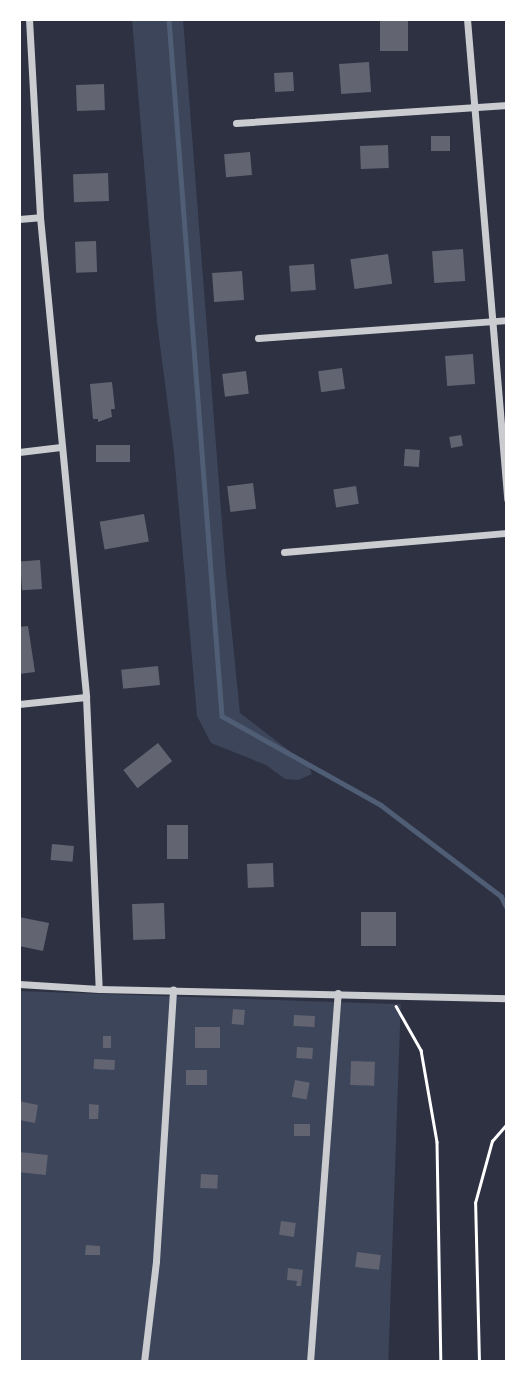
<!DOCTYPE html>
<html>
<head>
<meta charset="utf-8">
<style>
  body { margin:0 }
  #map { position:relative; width:526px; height:1381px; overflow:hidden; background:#2d3142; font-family:"Times New Roman",serif }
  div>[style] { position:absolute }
  .green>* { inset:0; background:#3c4559; transform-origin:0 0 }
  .stream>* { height:4.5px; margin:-2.25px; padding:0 2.25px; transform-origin:2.25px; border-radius:2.25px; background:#4f5d75 }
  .building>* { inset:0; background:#626471; transform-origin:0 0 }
  .path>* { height:2.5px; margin:-1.25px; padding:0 1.25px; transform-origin:1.25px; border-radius:1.25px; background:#fff }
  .minor>* { height:7px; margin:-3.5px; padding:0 3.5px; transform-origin:3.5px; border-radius:3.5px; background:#caccd0 }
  span { translate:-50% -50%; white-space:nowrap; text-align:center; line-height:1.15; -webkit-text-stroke:6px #fff; paint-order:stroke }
  .frame { position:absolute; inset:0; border:21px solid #fff; pointer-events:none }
</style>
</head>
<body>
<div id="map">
  <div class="green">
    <div style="clip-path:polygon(132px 19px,183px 19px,226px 574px,240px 713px,308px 765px,312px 774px,298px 780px,285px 779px,266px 765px,211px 743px,197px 716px,174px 453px,157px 322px)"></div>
    <div style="left:19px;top:991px;width:382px;height:371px;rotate:2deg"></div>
  </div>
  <div class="stream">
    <div style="left:169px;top:19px;width:699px;rotate:85.65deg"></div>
    <div style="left:222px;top:716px;width:182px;rotate:29.2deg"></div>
    <div style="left:381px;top:805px;width:151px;rotate:37.2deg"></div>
    <div style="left:501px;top:896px;width:13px;rotate:63deg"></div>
  </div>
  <div class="building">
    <div style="left:380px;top:19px;width:28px;height:32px"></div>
    <div style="left:369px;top:62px;width:30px;height:30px;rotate:86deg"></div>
    <div style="left:293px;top:72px;width:19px;height:19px;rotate:87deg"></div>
    <div style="left:104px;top:84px;width:26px;height:28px;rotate:88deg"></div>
    <div style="left:431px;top:136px;width:19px;height:15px"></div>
    <div style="left:388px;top:145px;width:23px;height:28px;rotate:88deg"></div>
    <div style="left:250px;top:152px;width:23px;height:26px;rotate:85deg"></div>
    <div style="left:108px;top:173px;width:28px;height:35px;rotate:88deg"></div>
    <div style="left:96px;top:241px;width:31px;height:21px;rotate:88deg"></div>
    <div style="left:463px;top:249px;width:32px;height:31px;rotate:86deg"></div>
    <div style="left:388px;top:254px;width:30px;height:38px;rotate:82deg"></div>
    <div style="left:314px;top:264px;width:26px;height:25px;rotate:86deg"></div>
    <div style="left:242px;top:271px;width:29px;height:30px;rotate:86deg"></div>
    <div style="left:473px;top:354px;width:30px;height:28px;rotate:86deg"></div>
    <div style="left:342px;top:368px;width:21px;height:24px;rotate:82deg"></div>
    <div style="left:246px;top:371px;width:23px;height:24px;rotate:83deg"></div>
    <div style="clip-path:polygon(112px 382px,115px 409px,111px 409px,112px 417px,98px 422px,98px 419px,93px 419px,90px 384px)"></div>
    <div style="left:461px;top:435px;width:11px;height:12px;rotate:80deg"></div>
    <div style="left:130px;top:445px;width:17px;height:34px;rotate:90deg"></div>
    <div style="left:405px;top:449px;width:15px;height:17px;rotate:4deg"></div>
    <div style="left:253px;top:483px;width:26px;height:26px;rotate:83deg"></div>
    <div style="left:356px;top:486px;width:18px;height:23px;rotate:81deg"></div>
    <div style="left:144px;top:514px;width:28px;height:45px;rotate:80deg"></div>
    <div style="left:40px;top:560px;width:29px;height:20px;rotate:86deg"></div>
    <div style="clip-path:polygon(28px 626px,35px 672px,19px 674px,19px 627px)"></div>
    <div style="left:158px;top:666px;width:19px;height:37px;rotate:84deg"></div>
    <div style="left:158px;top:743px;width:23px;height:44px;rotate:52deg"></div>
    <div style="left:167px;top:825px;width:21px;height:34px"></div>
    <div style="left:52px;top:844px;width:22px;height:16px;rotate:5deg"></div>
    <div style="left:273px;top:863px;width:24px;height:26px;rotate:88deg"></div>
    <div style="left:164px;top:903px;width:36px;height:32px;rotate:88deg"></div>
    <div style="left:361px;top:912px;width:35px;height:34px"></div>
    <div style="clip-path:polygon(19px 917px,49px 923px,43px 951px,19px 946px)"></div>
    <div style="left:233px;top:1009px;width:12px;height:15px;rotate:5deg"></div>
    <div style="left:294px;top:1015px;width:21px;height:11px;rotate:3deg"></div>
    <div style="left:195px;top:1027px;width:25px;height:21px"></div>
    <div style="left:103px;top:1036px;width:8px;height:12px"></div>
    <div style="left:297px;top:1047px;width:16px;height:11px;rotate:4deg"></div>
    <div style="left:94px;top:1059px;width:21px;height:10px;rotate:3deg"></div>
    <div style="left:351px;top:1061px;width:24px;height:24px;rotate:2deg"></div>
    <div style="left:186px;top:1070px;width:21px;height:15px"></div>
    <div style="left:295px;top:1080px;width:15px;height:17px;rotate:11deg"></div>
    <div style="clip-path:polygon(19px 1101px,38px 1105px,35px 1123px,19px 1120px)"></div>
    <div style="clip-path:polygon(89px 1104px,99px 1105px,98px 1119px,89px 1119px)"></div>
    <div style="left:294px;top:1124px;width:16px;height:12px"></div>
    <div style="left:19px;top:1152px;width:29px;height:20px;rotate:6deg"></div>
    <div style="left:201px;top:1174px;width:17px;height:14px;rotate:3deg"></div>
    <div style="left:281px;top:1221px;width:15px;height:14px;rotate:8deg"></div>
    <div style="clip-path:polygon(86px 1245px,100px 1246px,100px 1255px,85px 1255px)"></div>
    <div style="left:357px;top:1252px;width:24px;height:15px;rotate:7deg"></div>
    <div style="clip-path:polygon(288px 1268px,303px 1270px,301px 1286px,296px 1286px,297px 1281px,287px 1280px)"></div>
  </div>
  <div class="path">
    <div style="left:396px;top:1006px;width:51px;rotate:60.4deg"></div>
    <div style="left:421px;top:1050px;width:93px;rotate:80.1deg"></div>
    <div style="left:437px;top:1142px;width:220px;rotate:89deg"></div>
    <div style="left:479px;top:1362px;width:159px;rotate:-91.4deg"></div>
    <div style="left:475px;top:1203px;width:64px;rotate:-74.7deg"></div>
    <div style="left:492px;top:1141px;width:23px;rotate:-49deg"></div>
  </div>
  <div class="minor">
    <div style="left:29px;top:19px;width:198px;rotate:86.8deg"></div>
    <div style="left:40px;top:217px;width:482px;rotate:84.5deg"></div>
    <div style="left:86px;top:697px;width:292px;rotate:87.5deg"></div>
    <div style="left:467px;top:19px;width:482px;rotate:85.2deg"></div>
    <div style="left:236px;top:123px;width:272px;rotate:-3.8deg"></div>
    <div style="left:19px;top:219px;width:21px;rotate:-5deg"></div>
    <div style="left:258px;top:338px;width:250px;rotate:-4.1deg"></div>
    <div style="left:19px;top:452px;width:42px;rotate:-6.8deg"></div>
    <div style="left:284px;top:552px;width:224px;rotate:-4.9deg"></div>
    <div style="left:19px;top:704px;width:67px;rotate:-6deg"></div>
    <div style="left:19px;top:984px;width:80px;rotate:3.6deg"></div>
    <div style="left:99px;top:989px;width:408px;rotate:1.3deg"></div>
    <div style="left:144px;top:1362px;width:102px;rotate:-83.2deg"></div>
    <div style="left:156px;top:1261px;width:272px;rotate:-86.4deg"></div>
    <div style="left:310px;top:1362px;width:370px;rotate:-85.7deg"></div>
  </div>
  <div class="frame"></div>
</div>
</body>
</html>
